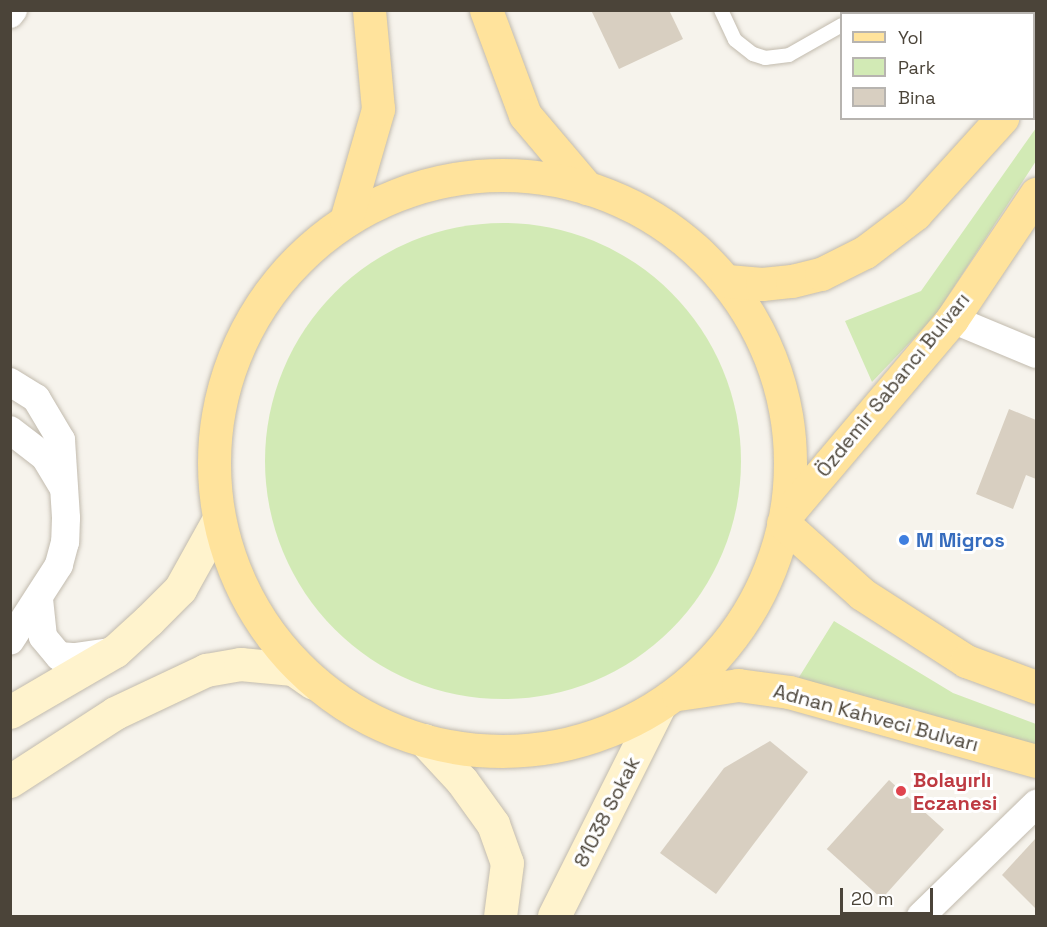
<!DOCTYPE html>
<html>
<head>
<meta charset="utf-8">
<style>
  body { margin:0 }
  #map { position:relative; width:1047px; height:927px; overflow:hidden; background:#f6f3ec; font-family:"Space Grotesk",sans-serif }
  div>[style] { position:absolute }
  .green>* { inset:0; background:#d2eab5 }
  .round { border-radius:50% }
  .building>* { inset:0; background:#d8cfc1; transform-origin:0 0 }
  .roads { filter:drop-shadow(0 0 2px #c2bbae) drop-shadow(0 0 2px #c2bbae) }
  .lane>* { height:14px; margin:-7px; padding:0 7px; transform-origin:7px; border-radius:7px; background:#fff }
  .street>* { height:28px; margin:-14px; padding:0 14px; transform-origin:14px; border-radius:14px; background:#fff }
  .secondary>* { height:33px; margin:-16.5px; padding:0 16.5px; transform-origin:16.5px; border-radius:16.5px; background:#fff3cd }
  .primary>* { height:33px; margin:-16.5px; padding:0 16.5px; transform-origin:16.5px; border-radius:16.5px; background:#ffe39c }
  .primary>.ring { margin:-16.5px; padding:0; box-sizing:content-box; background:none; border:33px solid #ffe39c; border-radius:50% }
  .dots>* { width:16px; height:16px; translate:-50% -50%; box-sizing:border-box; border:3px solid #fff; border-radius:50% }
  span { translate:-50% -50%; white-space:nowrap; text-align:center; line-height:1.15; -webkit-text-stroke:6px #fff; paint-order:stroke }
  .street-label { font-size:20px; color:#4b4439 }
  .shop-label { font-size:20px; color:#366cbe; font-weight:700 }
  .left { translate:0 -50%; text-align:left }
  .health-label { font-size:20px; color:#be3a42; font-weight:700 }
  .frame { position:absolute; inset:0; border:12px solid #4b4439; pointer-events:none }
  .legend { position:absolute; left:840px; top:12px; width:195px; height:108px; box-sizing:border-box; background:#fff; border:2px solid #b7b4b0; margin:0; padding:8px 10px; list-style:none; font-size:18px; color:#4b4439 }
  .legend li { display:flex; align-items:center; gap:12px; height:30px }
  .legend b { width:30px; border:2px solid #b7b4b0 }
  .scale { position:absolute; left:840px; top:888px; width:93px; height:27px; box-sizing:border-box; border:3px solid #4b4439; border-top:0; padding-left:8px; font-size:18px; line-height:21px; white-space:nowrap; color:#4b4439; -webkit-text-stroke:4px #fff; paint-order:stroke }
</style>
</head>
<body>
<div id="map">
  <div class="green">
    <div style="clip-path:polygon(1036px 128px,1036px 161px,935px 316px,872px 382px,845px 321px,921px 291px)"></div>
    <div class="round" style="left:265px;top:223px;width:476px;height:476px"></div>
    <div style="clip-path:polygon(834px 621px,953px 693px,1036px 724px,1036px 748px,796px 682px)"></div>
  </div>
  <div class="building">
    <div style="clip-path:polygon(591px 10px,669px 10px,683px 39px,619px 69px)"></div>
    <div style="clip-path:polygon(1009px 409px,1036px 420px,1036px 479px,1026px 475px,1013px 509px,976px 494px)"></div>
    <div style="clip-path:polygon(770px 741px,808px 772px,716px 894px,660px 853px,724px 768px)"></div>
    <div style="left:889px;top:780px;width:74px;height:93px;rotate:42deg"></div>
    <div style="clip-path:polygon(1036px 838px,1036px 909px,1002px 875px)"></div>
  </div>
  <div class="roads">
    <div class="lane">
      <div style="left:721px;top:10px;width:33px;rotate:65deg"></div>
      <div style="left:735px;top:40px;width:23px;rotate:38deg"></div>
      <div style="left:753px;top:54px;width:13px;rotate:18deg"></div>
      <div style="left:765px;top:58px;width:24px;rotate:-7deg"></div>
      <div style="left:789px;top:55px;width:61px;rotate:-29.5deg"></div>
      <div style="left:861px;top:14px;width:6px;rotate:-39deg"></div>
    </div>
    <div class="street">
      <div style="left:10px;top:14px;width:5px;rotate:-53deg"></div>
      <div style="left:952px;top:319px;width:91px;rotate:22.6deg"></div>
      <div style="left:10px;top:382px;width:31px;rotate:32deg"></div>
      <div style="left:36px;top:398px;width:49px;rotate:59.2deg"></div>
      <div style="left:61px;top:440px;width:78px;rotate:86.3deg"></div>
      <div style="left:66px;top:518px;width:24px;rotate:92deg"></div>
      <div style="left:65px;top:542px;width:24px;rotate:105deg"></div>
      <div style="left:59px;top:565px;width:90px;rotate:122.8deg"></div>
      <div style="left:10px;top:430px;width:44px;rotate:37.6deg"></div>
      <div style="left:45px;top:457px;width:35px;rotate:59deg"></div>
      <div style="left:39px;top:599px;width:38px;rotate:84deg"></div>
      <div style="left:43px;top:637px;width:25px;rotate:50deg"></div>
      <div style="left:59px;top:656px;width:16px;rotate:4deg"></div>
      <div style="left:75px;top:657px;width:35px;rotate:-8deg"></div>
      <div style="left:921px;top:916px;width:161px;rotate:-44.2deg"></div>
    </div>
    <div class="secondary">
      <div style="left:10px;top:712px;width:121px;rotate:-30.2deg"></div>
      <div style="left:115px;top:651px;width:46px;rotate:-42.4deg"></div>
      <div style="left:149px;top:620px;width:44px;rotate:-45deg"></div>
      <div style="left:180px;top:589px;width:80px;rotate:-60.9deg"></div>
      <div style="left:424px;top:740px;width:56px;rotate:47.2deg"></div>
      <div style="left:462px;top:781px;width:53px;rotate:54.2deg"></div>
      <div style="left:493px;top:824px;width:41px;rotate:70.3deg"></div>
      <div style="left:507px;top:863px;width:53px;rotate:97.5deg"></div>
      <div style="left:10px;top:781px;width:125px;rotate:-32.9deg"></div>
      <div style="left:115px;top:713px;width:101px;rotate:-25.3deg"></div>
      <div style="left:206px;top:670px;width:35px;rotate:-10deg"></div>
      <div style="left:240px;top:664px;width:53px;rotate:5.4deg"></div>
      <div style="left:293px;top:669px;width:24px;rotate:35deg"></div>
      <div style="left:554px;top:916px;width:235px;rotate:-63.4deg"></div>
    </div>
    <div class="primary">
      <div style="left:486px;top:10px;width:112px;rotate:69.6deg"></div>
      <div style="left:525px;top:115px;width:96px;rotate:49.7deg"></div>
      <div style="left:1034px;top:79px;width:4px;rotate:-63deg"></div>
      <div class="ring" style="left:214px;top:175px;width:543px;height:543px"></div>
      <div style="left:346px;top:220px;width:116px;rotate:-73.9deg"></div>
      <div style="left:378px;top:109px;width:99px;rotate:-95.2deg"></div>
      <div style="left:727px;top:281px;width:35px;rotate:5deg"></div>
      <div style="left:762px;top:284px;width:30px;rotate:-6deg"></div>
      <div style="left:792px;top:281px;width:30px;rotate:-14deg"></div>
      <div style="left:821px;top:274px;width:49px;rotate:-26.6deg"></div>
      <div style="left:865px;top:252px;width:63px;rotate:-37.2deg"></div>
      <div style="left:915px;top:214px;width:130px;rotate:-47.8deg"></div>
      <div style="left:786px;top:515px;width:257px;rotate:-49.7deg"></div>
      <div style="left:952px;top:319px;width:151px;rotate:-56.1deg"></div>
      <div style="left:783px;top:523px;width:106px;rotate:41.9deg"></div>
      <div style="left:862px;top:594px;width:124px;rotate:32.8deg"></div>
      <div style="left:966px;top:661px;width:75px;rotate:20.4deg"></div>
      <div style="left:678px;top:694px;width:61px;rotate:-8.5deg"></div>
      <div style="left:738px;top:685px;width:51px;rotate:7.8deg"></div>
      <div style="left:789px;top:692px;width:256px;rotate:15.6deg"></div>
    </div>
  </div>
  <div class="dots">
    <div style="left:904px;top:540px;background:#3f7fe0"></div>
    <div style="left:901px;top:791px;background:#e0444e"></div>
  </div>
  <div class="street-label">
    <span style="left:893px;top:385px;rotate:-51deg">Özdemir Sabancı Bulvarı</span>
    <span style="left:876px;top:718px;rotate:15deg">Adnan Kahveci Bulvarı</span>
    <span style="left:607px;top:812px;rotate:-63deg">81038 Sokak</span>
  </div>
  <div class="shop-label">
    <span class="left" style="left:916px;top:540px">M Migros</span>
  </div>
  <div class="health-label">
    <span class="left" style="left:913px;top:792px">Bolayırlı<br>Eczanesi</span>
  </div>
  <div class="frame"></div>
  <ul class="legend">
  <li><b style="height:8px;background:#ffe39c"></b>Yol</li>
  <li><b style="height:16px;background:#d2eab5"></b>Park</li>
  <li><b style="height:16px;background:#d8cfc1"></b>Bina</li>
  </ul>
  <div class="scale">20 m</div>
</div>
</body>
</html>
